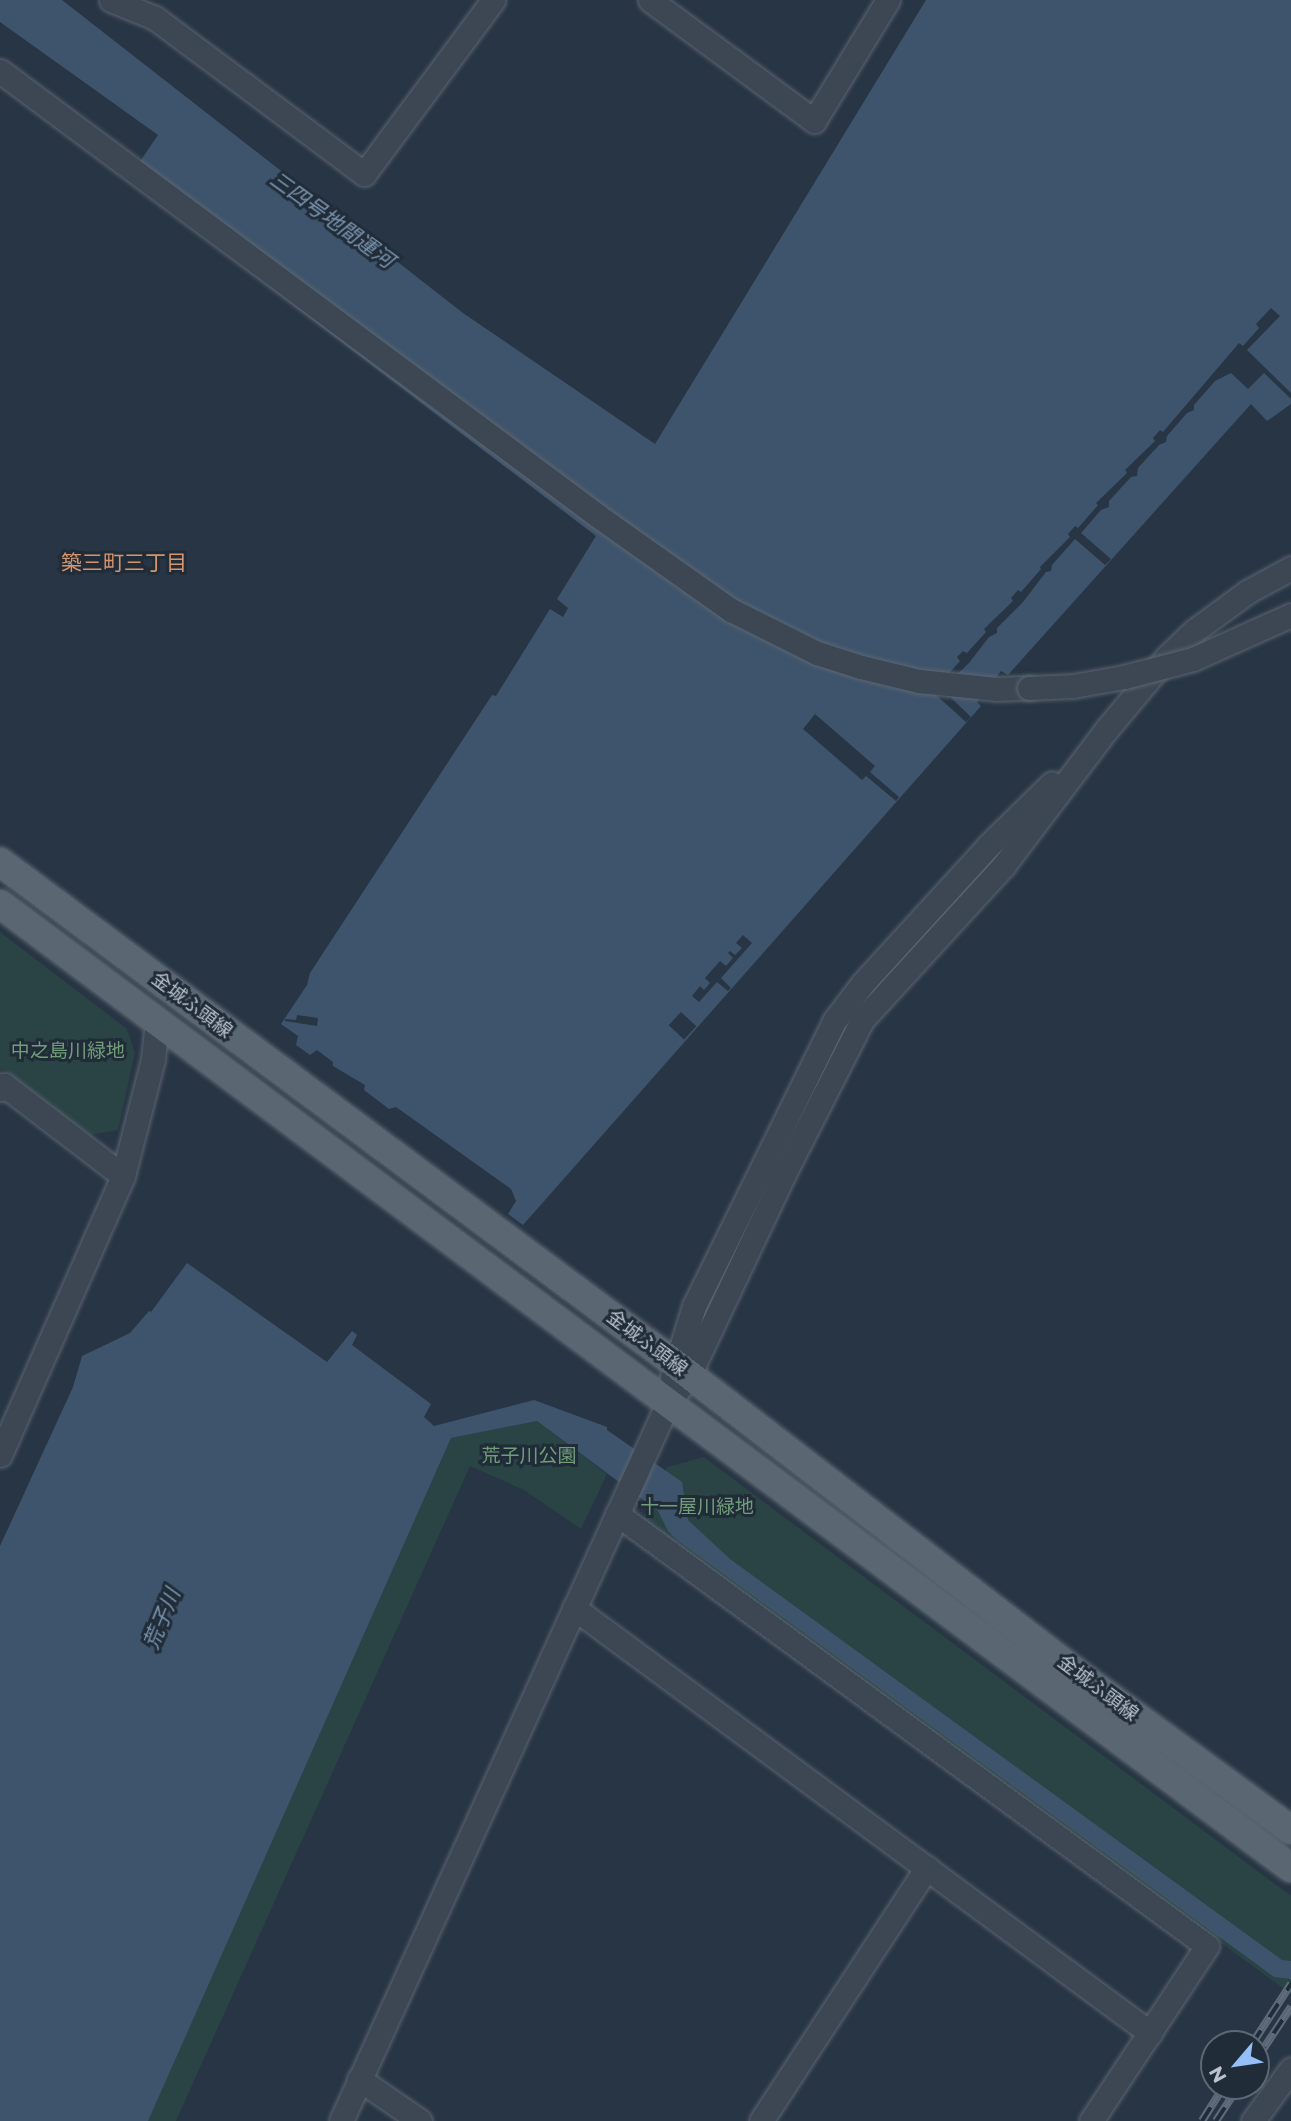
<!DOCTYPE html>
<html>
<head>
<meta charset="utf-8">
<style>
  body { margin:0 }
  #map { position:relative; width:1291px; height:2121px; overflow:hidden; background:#283544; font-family:Montserrat,"Noto Sans JP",sans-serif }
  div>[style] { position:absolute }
  .green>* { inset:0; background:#2a4345 }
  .water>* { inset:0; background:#3e546c }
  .pier>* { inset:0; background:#283544; transform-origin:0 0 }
  .roads { filter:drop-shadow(0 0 2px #5b6571) drop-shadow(0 0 2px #5b6571) }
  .minor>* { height:23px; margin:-11.5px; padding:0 11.5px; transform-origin:11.5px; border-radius:11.5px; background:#3c4753 }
  .major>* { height:28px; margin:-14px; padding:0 14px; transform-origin:14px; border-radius:14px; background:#5b6673 }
  .rail>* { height:8px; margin-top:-4px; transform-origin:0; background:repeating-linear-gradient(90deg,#212c39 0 16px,#5f6b7a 0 32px); box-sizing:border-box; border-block:2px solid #5f6b7a }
  .bridges { filter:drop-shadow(0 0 2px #5b6571) drop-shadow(0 0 2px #5b6571) }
  .minor-bridge>* { height:23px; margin:-11.5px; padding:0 11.5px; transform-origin:11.5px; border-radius:11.5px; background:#3c4753 }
  span { translate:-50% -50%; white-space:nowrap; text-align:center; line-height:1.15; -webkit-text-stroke:6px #212c39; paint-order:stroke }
  .street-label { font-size:19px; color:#bac2cd }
  .park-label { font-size:19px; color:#719d79 }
  .water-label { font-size:21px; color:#7b94af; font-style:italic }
  .neighbourhood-label { font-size:21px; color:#d5956c }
  .north { position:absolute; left:1200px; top:2030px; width:70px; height:70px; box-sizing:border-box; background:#212c39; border:2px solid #5e6874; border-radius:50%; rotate:241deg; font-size:19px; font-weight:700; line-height:28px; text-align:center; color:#bac2cd }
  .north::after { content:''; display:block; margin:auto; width:24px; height:32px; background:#95c0f7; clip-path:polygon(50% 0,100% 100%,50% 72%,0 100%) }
</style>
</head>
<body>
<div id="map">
  <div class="green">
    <div style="clip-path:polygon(0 932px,127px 1029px,135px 1053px,118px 1130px,90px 1135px,4px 1069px,0 1070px)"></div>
    <div style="clip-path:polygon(537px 1421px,607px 1474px,581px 1529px,524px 1490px,470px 1466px,176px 2121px,73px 2121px,152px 2111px,451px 1438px)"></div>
    <div style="clip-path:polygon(704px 1457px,1291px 1896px,1291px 1994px,643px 1521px,667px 1467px)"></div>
  </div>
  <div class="water">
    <div style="clip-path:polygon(0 0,62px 0,463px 313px,655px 444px,926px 0,1291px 0,1291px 404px,1267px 421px,1251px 404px,1008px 675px,1001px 671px,977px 702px,981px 706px,523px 1225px,508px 1214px,516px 1201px,511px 1189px,396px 1107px,389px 1109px,364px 1090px,365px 1085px,333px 1066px,333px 1062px,317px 1050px,310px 1055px,296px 1045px,298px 1036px,281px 1024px,307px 985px,310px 973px,492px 695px,496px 696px,550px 609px,563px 617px,568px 608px,557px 599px,596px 536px,128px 179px,158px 135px,0 22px)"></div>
    <div style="clip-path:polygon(187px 1263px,327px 1362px,352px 1331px,357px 1335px,352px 1345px,431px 1404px,424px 1417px,434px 1426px,534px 1400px,607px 1427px,607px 1430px,682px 1482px,688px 1520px,730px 1559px,1282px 1960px,1291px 1961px,1291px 1979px,1274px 1977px,676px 1539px,668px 1531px,658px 1511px,537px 1421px,451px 1438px,148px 2121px,0 2121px,0 1546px,73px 1387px,82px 1356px,130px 1333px,149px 1311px,151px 1312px)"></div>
  </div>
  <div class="pier">
    <div style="clip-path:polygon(1271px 308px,1280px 316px,1247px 350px,1291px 393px,1291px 399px,1264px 373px,1248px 389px,1231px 373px,1215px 381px,1194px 405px,1194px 410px,1187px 413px,1167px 436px,1166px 442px,1159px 445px,1138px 468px,1137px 476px,1131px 477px,1109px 501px,1109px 507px,1101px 510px,1081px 533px,1111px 559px,1105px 565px,1075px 539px,1052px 565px,1051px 571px,1046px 572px,1023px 602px,997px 628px,997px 633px,989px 637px,969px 663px,942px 689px,971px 717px,966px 722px,935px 694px,936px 688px,960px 661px,957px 657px,963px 651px,967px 653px,986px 632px,984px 629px,1013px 601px,1011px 598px,1018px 590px,1021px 592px,1041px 569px,1040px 567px,1070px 537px,1068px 534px,1075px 526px,1078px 528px,1098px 505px,1096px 503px,1127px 473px,1125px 470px,1155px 441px,1153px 438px,1160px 430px,1163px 432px,1239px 343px,1243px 346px,1259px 328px,1256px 324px)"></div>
    <div style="clip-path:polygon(815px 714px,875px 766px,870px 772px,899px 797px,896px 801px,866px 776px,862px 780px,803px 729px)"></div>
    <div style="clip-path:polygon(743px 935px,752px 943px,721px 978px,731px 988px,728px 991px,717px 982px,699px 1002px,692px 996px,700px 986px,704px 990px,710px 983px,705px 978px,720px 961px,726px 966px,733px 958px,728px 953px,730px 951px,735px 955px,742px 948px,736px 943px)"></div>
    <div style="left:681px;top:1012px;width:21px;height:18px;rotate:43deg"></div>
    <div style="clip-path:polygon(297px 1015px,318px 1018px,317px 1026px,285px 1021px,285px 1019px,296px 1020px)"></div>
  </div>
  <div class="roads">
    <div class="minor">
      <div style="left:111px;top:0;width:48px;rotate:22.2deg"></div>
      <div style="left:155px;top:18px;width:261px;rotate:36.7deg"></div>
      <div style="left:364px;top:174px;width:217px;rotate:-53.4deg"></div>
      <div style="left:650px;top:0;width:204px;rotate:36.4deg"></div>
      <div style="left:814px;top:121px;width:142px;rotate:-58.6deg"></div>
      <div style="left:0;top:71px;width:745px;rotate:36.65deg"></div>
      <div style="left:598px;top:516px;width:163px;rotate:35.3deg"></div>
      <div style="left:731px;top:610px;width:96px;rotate:26.6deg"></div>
      <div style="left:817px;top:653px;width:46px;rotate:17.7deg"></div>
      <div style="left:861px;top:667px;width:60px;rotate:13.6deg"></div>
      <div style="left:919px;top:681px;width:77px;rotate:5.9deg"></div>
      <div style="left:996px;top:689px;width:33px;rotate:-2deg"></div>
      <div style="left:0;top:1089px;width:6px;rotate:-45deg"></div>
      <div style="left:4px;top:1085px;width:150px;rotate:37.4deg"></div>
      <div style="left:672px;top:1377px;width:74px;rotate:-72.8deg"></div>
      <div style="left:694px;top:1306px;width:319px;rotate:-63.8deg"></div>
      <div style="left:835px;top:1020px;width:46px;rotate:-52.9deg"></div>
      <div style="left:863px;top:983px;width:187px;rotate:-47.6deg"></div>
      <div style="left:989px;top:845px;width:88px;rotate:-44.5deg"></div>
      <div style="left:0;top:1455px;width:305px;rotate:-66.2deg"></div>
      <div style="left:123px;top:1176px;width:121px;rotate:-75.6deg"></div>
      <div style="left:153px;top:1059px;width:37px;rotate:-84deg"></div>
      <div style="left:617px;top:1514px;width:731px;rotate:36.21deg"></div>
      <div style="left:1207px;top:1946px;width:210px;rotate:123.5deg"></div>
      <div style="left:574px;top:1608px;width:716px;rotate:36.42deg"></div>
      <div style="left:359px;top:2079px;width:74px;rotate:34.5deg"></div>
      <div style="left:341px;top:2121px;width:787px;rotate:-65.52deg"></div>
      <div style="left:667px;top:1405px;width:37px;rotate:-54deg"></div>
      <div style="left:689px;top:1375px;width:225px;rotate:-64.7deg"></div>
      <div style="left:785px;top:1172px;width:170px;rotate:-63.1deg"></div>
      <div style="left:862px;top:1020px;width:210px;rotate:-47.5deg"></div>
      <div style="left:1004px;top:865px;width:169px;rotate:-52.9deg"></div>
      <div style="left:1106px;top:730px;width:95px;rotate:-50.1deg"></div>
      <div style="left:1167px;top:657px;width:37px;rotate:-44deg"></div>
      <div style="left:1194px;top:631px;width:66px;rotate:-36.3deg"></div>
      <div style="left:1247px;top:592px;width:50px;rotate:-28.6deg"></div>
      <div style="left:761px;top:2121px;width:303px;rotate:-56.8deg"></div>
      <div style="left:1253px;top:2121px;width:64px;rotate:-53.8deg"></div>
    </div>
    <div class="major">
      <div style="left:0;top:862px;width:840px;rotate:36.62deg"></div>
      <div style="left:674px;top:1363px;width:515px;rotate:37.58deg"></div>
      <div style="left:1082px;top:1677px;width:259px;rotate:36.2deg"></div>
      <div style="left:0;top:904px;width:1611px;rotate:36.75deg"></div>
    </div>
  </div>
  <div class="rail">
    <div style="left:1252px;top:2044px;width:72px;rotate:-57deg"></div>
    <div style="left:1256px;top:2060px;width:64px;rotate:-56.6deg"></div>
    <div style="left:1202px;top:2121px;width:41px;rotate:-57.8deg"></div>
    <div style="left:1216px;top:2121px;width:42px;rotate:-56.7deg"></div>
  </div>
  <div class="bridges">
    <div class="minor-bridge">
      <div style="left:1029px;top:688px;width:44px;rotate:-2.6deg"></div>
      <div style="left:1073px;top:686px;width:52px;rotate:-10deg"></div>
      <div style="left:1124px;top:677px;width:71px;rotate:-14.6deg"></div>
      <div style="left:1193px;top:659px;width:107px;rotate:-24.2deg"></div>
    </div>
  </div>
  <div class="street-label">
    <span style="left:192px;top:1005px;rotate:37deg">金城ふ頭線</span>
    <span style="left:647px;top:1343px;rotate:37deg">金城ふ頭線</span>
    <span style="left:1098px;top:1688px;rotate:37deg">金城ふ頭線</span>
  </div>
  <div class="park-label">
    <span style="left:68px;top:1051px">中之島川緑地</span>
    <span style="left:529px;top:1456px">荒子川公園</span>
    <span style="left:697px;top:1507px">十一屋川緑地</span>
  </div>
  <div class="water-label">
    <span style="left:332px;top:220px;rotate:36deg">三四号地間運河</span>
    <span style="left:162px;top:1619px;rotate:-68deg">荒子川</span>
  </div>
  <div class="neighbourhood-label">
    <span style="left:124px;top:563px">築三町三丁目</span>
  </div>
  <div class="north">N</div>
</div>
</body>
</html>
